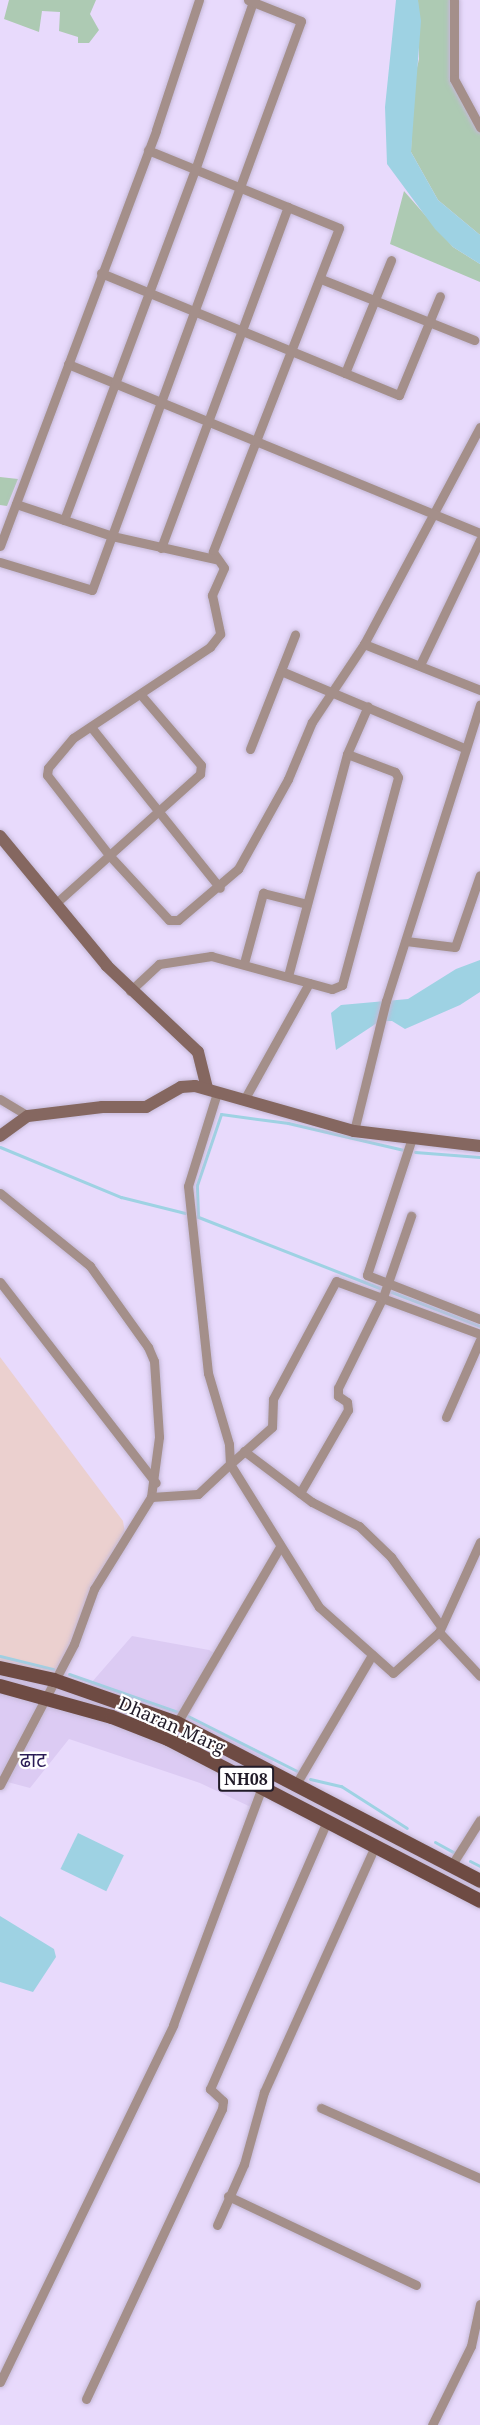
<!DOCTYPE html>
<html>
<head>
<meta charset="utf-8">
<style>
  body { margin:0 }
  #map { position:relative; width:480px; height:2425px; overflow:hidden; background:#e8dafc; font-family:"Noto Serif","Noto Sans Devanagari",serif }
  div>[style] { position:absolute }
  .built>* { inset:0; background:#dccbf3 }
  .industrial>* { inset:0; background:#ebd0cf }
  .green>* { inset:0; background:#adcab3 }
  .water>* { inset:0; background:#9ed2e3; transform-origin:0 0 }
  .stream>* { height:3px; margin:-1.5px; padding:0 1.5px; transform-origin:1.5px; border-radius:1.5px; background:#9ed2e3 }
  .roads { filter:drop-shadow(0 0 2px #c4b8d6) drop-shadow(0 0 2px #c4b8d6) }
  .street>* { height:9px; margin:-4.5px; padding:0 4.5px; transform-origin:4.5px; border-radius:4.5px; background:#a48f8a }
  .secondary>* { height:12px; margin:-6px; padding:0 6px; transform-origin:6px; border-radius:6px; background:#856760 }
  .primary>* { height:14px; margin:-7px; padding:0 7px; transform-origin:7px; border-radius:7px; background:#6e4b43 }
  span { translate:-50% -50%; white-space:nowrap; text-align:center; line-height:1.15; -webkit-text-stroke:4.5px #fff; paint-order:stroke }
  .shield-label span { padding:2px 4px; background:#fff; border:2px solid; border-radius:4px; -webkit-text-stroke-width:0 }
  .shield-label { font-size:16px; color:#211b28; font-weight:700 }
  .street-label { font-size:18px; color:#211b28 }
  .neighbourhood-label { font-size:20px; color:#2a1c56 }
</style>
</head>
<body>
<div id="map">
  <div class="built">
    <div style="clip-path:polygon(132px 1636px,209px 1650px,222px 1658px,188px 1716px,274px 1758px,255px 1809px,200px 1783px,69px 1739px,30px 1788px,0 1780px,0 1668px,85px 1690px)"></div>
  </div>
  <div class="industrial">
    <div style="clip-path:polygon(0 1357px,123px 1521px,125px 1533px,54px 1680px,0 1668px)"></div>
  </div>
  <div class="green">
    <div style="clip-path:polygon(9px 0,96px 0,90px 14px,99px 30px,89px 43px,78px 43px,78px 37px,59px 31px,60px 12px,42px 11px,39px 32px,4px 19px)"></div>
    <div style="clip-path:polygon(418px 0,454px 0,454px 79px,480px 127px,480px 235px,438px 200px,411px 152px,413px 85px,419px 59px)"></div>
    <div style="clip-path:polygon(404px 191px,453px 247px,480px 264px,480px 282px,390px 244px)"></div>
    <div style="clip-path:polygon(0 477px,18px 479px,7px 506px,0 505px)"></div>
  </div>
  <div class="water">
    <div style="clip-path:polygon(396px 0,418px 0,421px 21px,411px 152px,438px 200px,480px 235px,480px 264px,453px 247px,435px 229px,387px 164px,385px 107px)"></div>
    <div style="clip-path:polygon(480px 960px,480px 992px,460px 1005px,405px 1029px,392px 1021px,380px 1021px,336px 1050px,331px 1013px,341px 1005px,408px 999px,456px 969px)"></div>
    <div style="left:78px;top:1833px;width:51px;height:40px;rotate:26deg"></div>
    <div style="clip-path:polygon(0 1916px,54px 1949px,56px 1957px,33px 1992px,0 1982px)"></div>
  </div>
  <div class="stream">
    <div style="left:0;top:1147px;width:131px;rotate:22.5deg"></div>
    <div style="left:121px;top:1197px;width:66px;rotate:14deg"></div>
    <div style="left:415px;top:1152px;width:65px;rotate:4.4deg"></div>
    <div style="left:382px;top:1289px;width:198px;rotate:-158.6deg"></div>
    <div style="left:198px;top:1217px;width:32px;rotate:-92deg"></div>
    <div style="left:197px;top:1185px;width:75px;rotate:-71.3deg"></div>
    <div style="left:221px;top:1114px;width:68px;rotate:7.7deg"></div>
    <div style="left:288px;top:1123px;width:119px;rotate:13.1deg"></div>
    <div style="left:389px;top:1291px;width:97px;rotate:21deg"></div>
    <div style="left:0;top:1656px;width:55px;rotate:13.8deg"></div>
    <div style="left:69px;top:1674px;width:115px;rotate:19.2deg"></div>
    <div style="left:188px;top:1716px;width:122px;rotate:26.8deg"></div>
    <div style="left:310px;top:1779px;width:32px;rotate:13deg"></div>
    <div style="left:341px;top:1786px;width:78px;rotate:32.5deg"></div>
    <div style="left:435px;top:1842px;width:25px;rotate:29deg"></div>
    <div style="left:470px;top:1861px;width:11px;rotate:27deg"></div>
  </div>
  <div class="roads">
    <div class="street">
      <div style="left:454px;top:0;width:79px;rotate:90deg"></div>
      <div style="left:454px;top:79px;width:55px;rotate:61.6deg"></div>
      <div style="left:148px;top:150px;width:206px;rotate:22.2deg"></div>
      <div style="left:339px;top:228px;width:348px;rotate:111.3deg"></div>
      <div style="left:213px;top:552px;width:19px;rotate:55deg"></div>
      <div style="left:224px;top:568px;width:30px;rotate:114deg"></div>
      <div style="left:212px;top:595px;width:40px;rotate:78deg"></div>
      <div style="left:220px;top:634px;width:16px;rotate:128deg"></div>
      <div style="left:210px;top:647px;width:164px;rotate:146.4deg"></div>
      <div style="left:73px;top:738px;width:39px;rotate:130deg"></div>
      <div style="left:48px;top:768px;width:7px;rotate:98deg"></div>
      <div style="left:47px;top:775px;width:101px;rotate:52.2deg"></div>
      <div style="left:109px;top:855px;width:88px;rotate:47.3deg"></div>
      <div style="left:169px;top:920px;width:9px"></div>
      <div style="left:178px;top:920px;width:79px;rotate:-40.4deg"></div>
      <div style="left:238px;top:869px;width:103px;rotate:-60.9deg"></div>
      <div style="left:288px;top:779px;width:62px;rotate:-67.2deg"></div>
      <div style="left:312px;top:722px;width:94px;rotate:-56.3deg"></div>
      <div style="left:364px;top:644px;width:246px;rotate:-61.9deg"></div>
      <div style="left:101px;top:273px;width:322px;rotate:22.3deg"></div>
      <div style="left:399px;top:395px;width:107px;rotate:-67.5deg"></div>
      <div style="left:321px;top:279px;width:165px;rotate:21.7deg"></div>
      <div style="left:68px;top:364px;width:445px;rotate:22.3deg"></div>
      <div style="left:345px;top:373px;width:122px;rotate:-67.8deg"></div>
      <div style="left:16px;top:504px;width:101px;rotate:18.4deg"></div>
      <div style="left:112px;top:536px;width:106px;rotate:12.6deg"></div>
      <div style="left:64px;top:520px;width:374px;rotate:-69.5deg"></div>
      <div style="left:195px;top:170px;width:178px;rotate:-71deg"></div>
      <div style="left:0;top:546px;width:444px;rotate:-69.4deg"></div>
      <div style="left:156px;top:130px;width:137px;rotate:-71.7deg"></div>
      <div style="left:161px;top:548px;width:364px;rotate:-69.6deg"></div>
      <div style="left:0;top:562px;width:96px;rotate:16.9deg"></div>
      <div style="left:92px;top:590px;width:606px;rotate:-69.83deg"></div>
      <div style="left:301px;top:21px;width:57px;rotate:-158.4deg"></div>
      <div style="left:364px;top:644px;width:125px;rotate:21.6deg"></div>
      <div style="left:420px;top:665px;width:139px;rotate:-64.4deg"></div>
      <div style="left:281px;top:671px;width:199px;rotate:22.8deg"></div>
      <div style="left:91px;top:727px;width:206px;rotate:51.3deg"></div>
      <div style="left:250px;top:749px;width:123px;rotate:-68.5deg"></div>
      <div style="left:55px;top:904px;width:195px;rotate:-41.9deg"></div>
      <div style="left:200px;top:774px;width:9px;rotate:-84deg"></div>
      <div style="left:201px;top:765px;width:92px;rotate:-130.6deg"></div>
      <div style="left:406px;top:941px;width:49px;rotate:7deg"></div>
      <div style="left:455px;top:947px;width:76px;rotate:-70.9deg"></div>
      <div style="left:244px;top:963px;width:73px;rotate:-74.8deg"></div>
      <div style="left:263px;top:893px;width:45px;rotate:14deg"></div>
      <div style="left:288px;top:976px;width:230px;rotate:-75.1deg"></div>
      <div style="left:347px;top:754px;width:52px;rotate:-66.4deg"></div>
      <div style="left:130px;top:991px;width:40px;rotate:-43deg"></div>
      <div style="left:159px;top:964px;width:53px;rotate:-8.7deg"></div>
      <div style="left:211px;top:956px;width:125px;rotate:15.3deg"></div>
      <div style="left:332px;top:989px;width:11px;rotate:-22deg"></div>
      <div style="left:342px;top:985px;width:215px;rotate:-74.9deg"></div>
      <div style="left:398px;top:777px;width:6px;rotate:-121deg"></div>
      <div style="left:395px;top:772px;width:51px;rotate:-159.4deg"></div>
      <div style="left:0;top:1099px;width:33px;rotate:31deg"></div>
      <div style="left:244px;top:1100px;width:134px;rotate:-60.9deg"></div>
      <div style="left:354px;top:1131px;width:134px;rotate:-76.2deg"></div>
      <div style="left:386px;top:1001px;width:311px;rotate:-72.4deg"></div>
      <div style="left:411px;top:1141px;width:141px;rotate:108.2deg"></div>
      <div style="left:367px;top:1275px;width:121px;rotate:21.3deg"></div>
      <div style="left:0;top:1193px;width:116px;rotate:39deg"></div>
      <div style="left:90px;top:1266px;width:100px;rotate:54.4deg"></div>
      <div style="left:148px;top:1347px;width:15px;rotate:67deg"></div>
      <div style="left:154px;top:1361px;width:76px;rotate:86.2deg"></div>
      <div style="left:159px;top:1437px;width:61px;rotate:97.6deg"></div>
      <div style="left:0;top:1282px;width:254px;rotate:52.2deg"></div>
      <div style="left:480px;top:1334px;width:153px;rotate:-159.8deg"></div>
      <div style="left:336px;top:1281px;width:134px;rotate:118.1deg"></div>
      <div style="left:273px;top:1399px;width:28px;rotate:92deg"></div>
      <div style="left:272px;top:1427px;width:56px;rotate:138.6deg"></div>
      <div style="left:230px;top:1464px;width:168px;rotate:58.1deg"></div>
      <div style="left:319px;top:1607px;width:99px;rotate:41.7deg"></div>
      <div style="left:393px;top:1673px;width:62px;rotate:-41.7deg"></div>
      <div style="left:439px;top:1632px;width:99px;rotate:-65.5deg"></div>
      <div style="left:446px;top:1417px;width:84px;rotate:-66.2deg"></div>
      <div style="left:244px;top:1451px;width:85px;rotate:36.9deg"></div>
      <div style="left:312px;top:1502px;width:53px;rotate:27.1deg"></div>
      <div style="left:359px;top:1526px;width:45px;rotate:44.1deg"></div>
      <div style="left:391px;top:1557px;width:84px;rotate:54.2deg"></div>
      <div style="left:300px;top:1493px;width:96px;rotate:-60deg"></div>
      <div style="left:348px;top:1410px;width:8px;rotate:-97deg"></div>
      <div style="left:347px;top:1402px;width:11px;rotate:-146deg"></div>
      <div style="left:338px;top:1396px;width:8px;rotate:-90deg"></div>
      <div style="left:338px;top:1388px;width:102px;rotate:-63.7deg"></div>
      <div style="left:383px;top:1297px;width:86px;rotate:-70.9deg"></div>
      <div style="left:439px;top:1632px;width:60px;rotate:47deg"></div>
      <div style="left:177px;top:1723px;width:204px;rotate:-59.7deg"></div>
      <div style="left:296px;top:1784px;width:150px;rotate:-59.5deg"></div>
      <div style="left:0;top:1785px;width:159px;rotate:-62.3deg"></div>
      <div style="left:74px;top:1644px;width:59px;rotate:-70deg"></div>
      <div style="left:94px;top:1589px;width:108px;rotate:-58.2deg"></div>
      <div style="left:151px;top:1497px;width:47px;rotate:-3.7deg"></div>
      <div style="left:198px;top:1494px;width:44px;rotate:-43.2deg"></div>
      <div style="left:230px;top:1464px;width:20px;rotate:-93deg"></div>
      <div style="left:229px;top:1444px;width:74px;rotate:-106.5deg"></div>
      <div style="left:208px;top:1373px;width:188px;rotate:-96.1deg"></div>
      <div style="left:188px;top:1186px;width:97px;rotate:-72.7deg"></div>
      <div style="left:451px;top:1866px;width:54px;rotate:-57.8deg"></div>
      <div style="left:321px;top:2108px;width:174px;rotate:23.8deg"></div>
      <div style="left:228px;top:2196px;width:208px;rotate:25.3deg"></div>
      <div style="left:217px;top:2225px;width:67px;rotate:-66.1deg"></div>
      <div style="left:244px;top:2164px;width:75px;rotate:-74.5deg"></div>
      <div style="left:264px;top:2092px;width:270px;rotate:-65.7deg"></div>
      <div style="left:0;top:2382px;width:397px;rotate:-64.1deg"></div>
      <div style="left:173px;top:2025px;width:254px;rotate:-69.5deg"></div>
      <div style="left:86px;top:2399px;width:320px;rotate:-64.9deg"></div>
      <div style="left:222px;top:2109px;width:8px;rotate:-83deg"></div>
      <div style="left:223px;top:2101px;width:18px;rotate:-137deg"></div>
      <div style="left:210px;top:2089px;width:292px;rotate:-66.4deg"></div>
      <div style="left:432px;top:2425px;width:88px;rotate:-63.7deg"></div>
      <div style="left:471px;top:2346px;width:43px;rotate:-77.9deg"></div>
    </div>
    <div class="secondary">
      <div style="left:0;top:836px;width:168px;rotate:50.5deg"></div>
      <div style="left:107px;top:966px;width:125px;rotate:43.4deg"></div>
      <div style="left:198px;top:1052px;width:36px;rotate:76deg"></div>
      <div style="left:0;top:1136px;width:34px;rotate:-36deg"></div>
      <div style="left:28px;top:1116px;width:75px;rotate:-6.9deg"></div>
      <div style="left:102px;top:1107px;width:44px"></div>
      <div style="left:146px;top:1107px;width:40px;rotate:-29.7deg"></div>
      <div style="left:181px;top:1087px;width:14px;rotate:-4deg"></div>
      <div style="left:195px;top:1086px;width:165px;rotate:15.8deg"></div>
      <div style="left:354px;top:1131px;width:127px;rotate:6.8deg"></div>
    </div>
    <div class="primary">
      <div style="left:0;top:1668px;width:55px;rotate:12.5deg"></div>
      <div style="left:54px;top:1680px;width:130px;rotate:19.3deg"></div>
      <div style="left:177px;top:1723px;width:342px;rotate:27.5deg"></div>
      <div style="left:0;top:1686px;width:116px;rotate:15.5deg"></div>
      <div style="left:112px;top:1717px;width:60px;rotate:21.4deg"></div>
      <div style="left:168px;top:1739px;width:352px;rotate:27.4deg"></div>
    </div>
  </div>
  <div class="shield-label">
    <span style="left:246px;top:1779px">NH08</span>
  </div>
  <div class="street-label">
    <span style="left:172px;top:1725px;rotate:24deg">Dharan Marg</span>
  </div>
  <div class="neighbourhood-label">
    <span style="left:33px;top:1759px">ढाट</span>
  </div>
</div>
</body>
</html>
